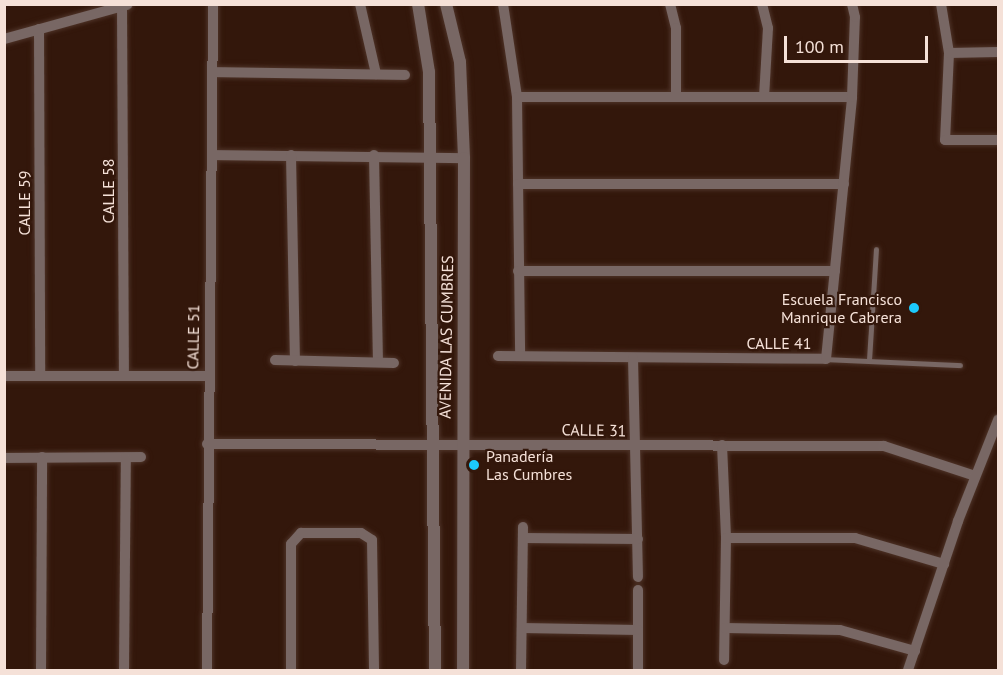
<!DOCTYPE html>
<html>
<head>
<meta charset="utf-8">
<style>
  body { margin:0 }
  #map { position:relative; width:1003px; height:675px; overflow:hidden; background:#33170b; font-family:"PT Sans",sans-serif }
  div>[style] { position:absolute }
  .roads { filter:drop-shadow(0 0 2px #4e3328) drop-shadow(0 0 2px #4e3328) }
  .service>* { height:5px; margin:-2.5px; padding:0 2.5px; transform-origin:2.5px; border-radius:2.5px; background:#786764 }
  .minor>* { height:10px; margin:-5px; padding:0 5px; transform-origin:5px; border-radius:5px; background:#786764 }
  .tertiary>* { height:12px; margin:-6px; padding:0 6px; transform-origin:6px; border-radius:6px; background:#786764 }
  .dots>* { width:16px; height:16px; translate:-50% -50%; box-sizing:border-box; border:3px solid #33170b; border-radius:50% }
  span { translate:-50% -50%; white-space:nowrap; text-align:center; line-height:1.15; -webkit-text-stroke:4.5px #33170b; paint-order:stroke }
  .street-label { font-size:16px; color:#f5e1d8 }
  .poi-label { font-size:16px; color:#f5e1d8 }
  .right { translate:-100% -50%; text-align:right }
  .left { translate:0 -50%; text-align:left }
  .frame { position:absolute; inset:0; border:6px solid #f5e1d8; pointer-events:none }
  .scale { position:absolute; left:784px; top:36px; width:144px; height:27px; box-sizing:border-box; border:3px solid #f5e1d8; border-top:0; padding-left:8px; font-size:18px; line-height:21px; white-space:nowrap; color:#f5e1d8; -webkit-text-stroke:4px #33170b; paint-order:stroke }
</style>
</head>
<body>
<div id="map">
  <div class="roads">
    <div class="service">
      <div style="left:826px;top:359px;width:134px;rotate:2.6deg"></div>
      <div style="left:869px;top:360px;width:111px;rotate:-86.4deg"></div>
    </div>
    <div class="minor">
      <div style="left:360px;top:4px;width:72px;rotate:77.1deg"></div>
      <div style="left:503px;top:4px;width:94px;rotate:81.4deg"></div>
      <div style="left:517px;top:97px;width:258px;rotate:89.3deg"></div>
      <div style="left:670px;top:4px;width:25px;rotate:76deg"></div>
      <div style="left:676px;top:28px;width:69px;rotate:90deg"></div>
      <div style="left:762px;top:4px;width:25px;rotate:76deg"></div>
      <div style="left:768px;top:28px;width:69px;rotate:93.3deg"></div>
      <div style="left:941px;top:4px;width:50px;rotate:80.7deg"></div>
      <div style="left:949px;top:53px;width:87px;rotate:92.6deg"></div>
      <div style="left:945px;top:140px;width:53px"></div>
      <div style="left:122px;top:6px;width:370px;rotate:89.7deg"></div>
      <div style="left:39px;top:29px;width:347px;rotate:89.8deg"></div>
      <div style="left:4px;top:39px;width:128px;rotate:-15.5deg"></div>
      <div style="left:949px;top:53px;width:49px;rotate:-1.2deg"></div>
      <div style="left:212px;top:72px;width:193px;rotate:0.9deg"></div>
      <div style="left:517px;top:97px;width:335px"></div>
      <div style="left:212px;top:155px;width:252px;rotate:0.7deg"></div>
      <div style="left:291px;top:155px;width:206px;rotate:88.9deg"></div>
      <div style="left:374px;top:155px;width:207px;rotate:88.9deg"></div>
      <div style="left:518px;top:184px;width:326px"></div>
      <div style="left:518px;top:271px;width:317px"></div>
      <div style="left:498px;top:356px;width:328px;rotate:0.5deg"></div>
      <div style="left:826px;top:359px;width:263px;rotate:-84.3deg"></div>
      <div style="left:852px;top:97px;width:80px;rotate:-87.9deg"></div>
      <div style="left:855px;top:17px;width:13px;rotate:-103deg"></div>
      <div style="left:633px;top:358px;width:219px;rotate:88.7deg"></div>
      <div style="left:275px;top:360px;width:119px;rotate:1.4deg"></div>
      <div style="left:4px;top:376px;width:203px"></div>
      <div style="left:207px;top:444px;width:677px;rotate:0.17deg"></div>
      <div style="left:884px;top:446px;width:96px;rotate:18.2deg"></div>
      <div style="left:722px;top:445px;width:93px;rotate:87.5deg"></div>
      <div style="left:726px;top:538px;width:122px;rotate:90.9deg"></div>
      <div style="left:4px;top:458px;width:137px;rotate:-0.4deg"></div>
      <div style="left:523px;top:538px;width:115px;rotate:0.5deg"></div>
      <div style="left:726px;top:538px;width:129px"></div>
      <div style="left:855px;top:538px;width:93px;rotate:16.3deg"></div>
      <div style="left:638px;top:590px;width:79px;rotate:90deg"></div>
      <div style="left:522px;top:628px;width:116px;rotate:1deg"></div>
      <div style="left:725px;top:628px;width:115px;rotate:1deg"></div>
      <div style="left:840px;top:630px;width:78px;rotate:15.6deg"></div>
      <div style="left:41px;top:670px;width:213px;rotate:-89.7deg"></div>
      <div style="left:124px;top:670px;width:212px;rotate:-89.5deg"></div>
      <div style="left:207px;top:670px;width:666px;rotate:-89.48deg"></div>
      <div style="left:291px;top:670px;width:126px;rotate:-90deg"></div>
      <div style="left:291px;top:544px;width:15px;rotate:-48deg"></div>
      <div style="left:301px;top:533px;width:60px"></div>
      <div style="left:361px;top:533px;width:13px;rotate:32deg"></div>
      <div style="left:372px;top:540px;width:130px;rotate:89.1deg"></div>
      <div style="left:521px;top:670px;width:143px;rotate:-89.2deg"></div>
      <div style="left:908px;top:670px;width:157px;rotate:-71.4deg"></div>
      <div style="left:958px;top:521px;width:109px;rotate:-68.4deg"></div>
    </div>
    <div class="tertiary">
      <div style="left:418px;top:4px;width:69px;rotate:80.8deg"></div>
      <div style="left:429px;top:72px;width:598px;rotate:89.43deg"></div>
      <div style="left:446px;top:4px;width:60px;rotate:76.4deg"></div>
      <div style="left:460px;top:62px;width:96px;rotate:87.6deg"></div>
      <div style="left:464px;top:158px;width:512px;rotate:90.11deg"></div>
    </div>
  </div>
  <div class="dots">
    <div style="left:914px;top:308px;background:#1cc9fc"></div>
    <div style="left:474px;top:465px;background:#1cc9fc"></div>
  </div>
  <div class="street-label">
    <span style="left:108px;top:191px;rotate:-90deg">CALLE 58</span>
    <span style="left:24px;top:203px;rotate:-90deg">CALLE 59</span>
    <span style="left:193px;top:337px;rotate:-89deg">CALLE 51</span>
    <span style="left:446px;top:337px;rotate:-89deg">AVENIDA LAS CUMBRES</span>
    <span style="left:779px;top:343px">CALLE 41</span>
    <span style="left:594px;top:430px;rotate:1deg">CALLE 31</span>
  </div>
  <div class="poi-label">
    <span class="right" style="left:902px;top:308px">Escuela Francisco<br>Manrique Cabrera</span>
    <span class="left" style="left:486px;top:465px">Panadería<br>Las Cumbres</span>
  </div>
  <div class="frame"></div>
  <div class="scale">100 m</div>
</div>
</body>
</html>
